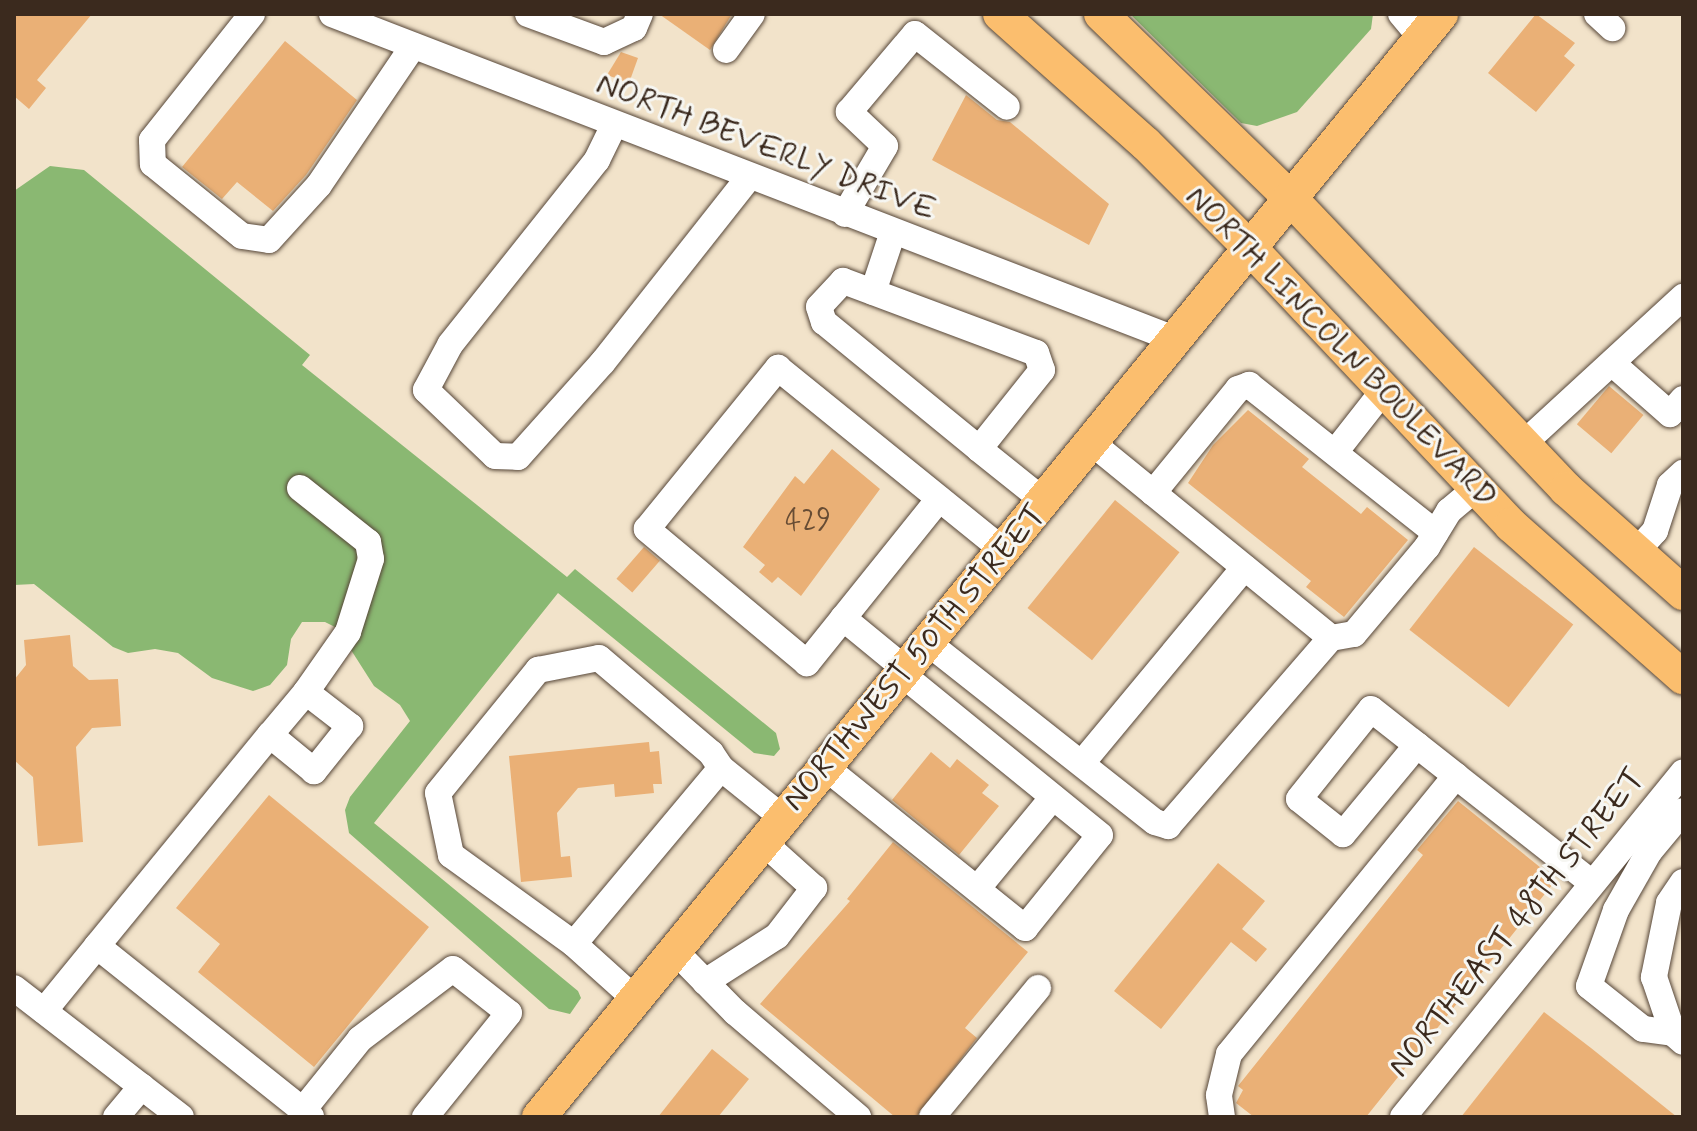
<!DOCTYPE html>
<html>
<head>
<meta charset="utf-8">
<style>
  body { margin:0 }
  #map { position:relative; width:1697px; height:1131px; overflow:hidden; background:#f2e3ca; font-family:Mynerve,sans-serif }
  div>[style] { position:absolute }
  .forest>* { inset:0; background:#8ab872 }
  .building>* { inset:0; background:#eab076; transform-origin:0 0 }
  .roads { filter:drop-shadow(0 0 2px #564638) drop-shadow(0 0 2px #564638) }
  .minor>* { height:26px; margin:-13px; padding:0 13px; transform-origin:13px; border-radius:13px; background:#fff }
  .major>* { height:34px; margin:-17px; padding:0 17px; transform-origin:17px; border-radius:17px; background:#fbbe6e }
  span { translate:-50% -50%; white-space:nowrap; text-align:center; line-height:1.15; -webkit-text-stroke:6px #f6f6f2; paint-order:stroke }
  .number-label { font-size:28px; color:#674c34 }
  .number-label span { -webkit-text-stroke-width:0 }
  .street-label { font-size:32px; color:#3b2a1e }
  .frame { position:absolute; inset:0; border:16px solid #3b2a1e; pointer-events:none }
</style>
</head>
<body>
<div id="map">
  <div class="forest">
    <div style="clip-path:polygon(1130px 14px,1373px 14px,1371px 29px,1297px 112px,1257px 126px,1241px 123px)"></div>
    <div style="clip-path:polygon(50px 166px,84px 170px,310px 355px,302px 365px,567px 577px,575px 569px,776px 733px,780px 749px,774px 756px,754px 753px,558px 593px,374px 823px,578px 991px,581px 998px,570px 1014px,549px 1009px,349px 833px,345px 810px,350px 797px,410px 721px,400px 705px,374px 686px,337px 628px,325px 622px,302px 622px,291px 639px,287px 665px,270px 685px,253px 691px,212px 678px,178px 653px,155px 649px,128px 653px,113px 647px,34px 584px,14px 585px,14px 191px)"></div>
  </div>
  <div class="building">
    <div style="clip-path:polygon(14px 14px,92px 14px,37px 80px,46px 88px,29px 109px,14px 96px)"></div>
    <div style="clip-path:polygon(659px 14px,732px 14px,710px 50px)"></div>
    <div style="clip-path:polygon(1536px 14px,1575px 43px,1564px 56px,1575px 65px,1536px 112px,1488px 73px)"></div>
    <div style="clip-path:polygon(285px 41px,357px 100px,306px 175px,273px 211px,237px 182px,222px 199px,182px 167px)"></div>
    <div style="clip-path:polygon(621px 52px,638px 58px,629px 83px,607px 75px)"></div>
    <div style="clip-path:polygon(966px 95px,997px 120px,1010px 122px,1109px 204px,1089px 245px,932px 160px)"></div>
    <div style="left:1609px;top:386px;width:45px;height:50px;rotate:40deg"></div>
    <div style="clip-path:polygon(1248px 410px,1309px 459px,1302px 467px,1361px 514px,1367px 507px,1408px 540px,1344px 617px,1306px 587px,1311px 581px,1188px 483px,1213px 445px)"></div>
    <div style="clip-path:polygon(832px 449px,880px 489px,801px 596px,778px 577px,772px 583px,759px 572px,765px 565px,743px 547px,795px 476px,804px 484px)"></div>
    <div style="left:1115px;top:500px;width:83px;height:139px;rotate:39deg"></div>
    <div style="left:644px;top:547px;width:21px;height:42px;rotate:41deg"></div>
    <div style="left:1474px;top:547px;width:126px;height:105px;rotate:38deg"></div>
    <div style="clip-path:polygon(70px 635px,73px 666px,89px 680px,118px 679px,121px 726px,92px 728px,76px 747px,83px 842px,38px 846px,33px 777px,14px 760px,14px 680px,26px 665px,24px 640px)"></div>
    <div style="clip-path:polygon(649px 742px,650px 752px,659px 751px,662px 784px,653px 784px,654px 793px,615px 797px,614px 784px,578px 788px,557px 813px,561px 857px,570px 856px,572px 877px,521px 882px,509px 756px)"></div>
    <div style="clip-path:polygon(931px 752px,950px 768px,957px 759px,989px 785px,982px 793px,999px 806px,959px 855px,892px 800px)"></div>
    <div style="clip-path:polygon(269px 795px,429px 927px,314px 1067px,198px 972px,220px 944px,176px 908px)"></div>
    <div style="clip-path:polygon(1458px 801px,1556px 880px,1366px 1117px,1254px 1117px,1236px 1103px,1243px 1090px,1238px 1086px,1423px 855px,1417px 850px)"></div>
    <div style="clip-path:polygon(893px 842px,1028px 952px,965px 1028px,977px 1038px,916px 1117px,895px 1117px,760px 1004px,850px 901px,847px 899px)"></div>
    <div style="clip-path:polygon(1218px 863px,1265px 901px,1242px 929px,1267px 949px,1256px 962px,1231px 942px,1161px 1029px,1114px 991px)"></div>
    <div style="clip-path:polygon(1544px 1012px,1591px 1048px,1677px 1117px,1461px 1117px)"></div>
    <div style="clip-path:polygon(712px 1049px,749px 1079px,718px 1117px,658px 1117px)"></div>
  </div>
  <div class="roads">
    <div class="minor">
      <div style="left:252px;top:14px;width:161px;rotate:128.4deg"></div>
      <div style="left:152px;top:140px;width:24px;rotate:88deg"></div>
      <div style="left:153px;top:164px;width:114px;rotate:39deg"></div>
      <div style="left:242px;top:236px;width:27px;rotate:8deg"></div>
      <div style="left:269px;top:240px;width:74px;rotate:-47.7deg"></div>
      <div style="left:319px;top:185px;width:168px;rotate:-55.9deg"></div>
      <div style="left:332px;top:14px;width:906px;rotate:21.1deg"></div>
      <div style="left:528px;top:14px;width:81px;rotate:20.2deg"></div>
      <div style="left:604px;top:42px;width:33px;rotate:-25deg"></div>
      <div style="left:634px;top:28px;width:15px;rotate:-67deg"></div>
      <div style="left:1401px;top:14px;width:31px;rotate:50deg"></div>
      <div style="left:1597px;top:14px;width:21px;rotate:43deg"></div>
      <div style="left:726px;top:50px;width:44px;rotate:-54.2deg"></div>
      <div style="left:614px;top:125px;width:39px;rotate:116deg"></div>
      <div style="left:597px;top:160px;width:236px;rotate:128.5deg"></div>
      <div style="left:450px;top:345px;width:51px;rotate:118.1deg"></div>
      <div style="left:426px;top:390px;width:95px;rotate:43.7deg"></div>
      <div style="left:495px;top:456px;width:23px;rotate:2deg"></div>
      <div style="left:518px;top:457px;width:127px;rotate:-48.2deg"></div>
      <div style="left:603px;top:362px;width:236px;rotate:-51.7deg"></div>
      <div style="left:845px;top:214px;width:79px;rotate:-59.5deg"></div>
      <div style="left:885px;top:146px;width:50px;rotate:-136.6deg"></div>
      <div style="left:849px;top:112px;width:102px;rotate:-49.8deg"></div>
      <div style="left:915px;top:34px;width:117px;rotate:38.4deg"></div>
      <div style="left:873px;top:292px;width:63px;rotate:-71.6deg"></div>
      <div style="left:1613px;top:364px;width:76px;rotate:41.3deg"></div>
      <div style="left:1670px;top:414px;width:20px;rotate:-49deg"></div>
      <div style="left:1092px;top:443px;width:308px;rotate:39.2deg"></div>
      <div style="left:1331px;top:638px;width:23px;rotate:-10deg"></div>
      <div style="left:1354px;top:634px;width:114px;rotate:-50deg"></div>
      <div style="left:1427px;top:547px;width:42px;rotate:-58.6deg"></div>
      <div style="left:1449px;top:511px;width:34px;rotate:-40deg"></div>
      <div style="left:1522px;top:445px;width:219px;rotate:-42.6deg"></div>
      <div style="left:979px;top:449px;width:101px;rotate:-51.4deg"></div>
      <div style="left:1042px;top:370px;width:18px;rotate:-109deg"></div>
      <div style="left:1036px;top:353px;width:206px;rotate:-159.5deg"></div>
      <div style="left:843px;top:281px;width:35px;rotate:133deg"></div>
      <div style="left:819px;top:307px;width:16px;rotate:72deg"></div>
      <div style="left:824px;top:322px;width:200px;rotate:39.3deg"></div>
      <div style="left:979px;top:449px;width:83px;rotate:38.7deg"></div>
      <div style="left:1336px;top:451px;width:76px;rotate:-51.9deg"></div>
      <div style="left:300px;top:488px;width:87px;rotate:38.5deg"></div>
      <div style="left:368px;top:542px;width:17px;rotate:80deg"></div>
      <div style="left:371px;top:559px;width:77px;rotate:107.5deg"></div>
      <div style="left:348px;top:632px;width:73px;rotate:125deg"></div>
      <div style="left:1153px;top:493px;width:134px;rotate:-50.7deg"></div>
      <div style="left:1238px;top:389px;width:12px;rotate:-20deg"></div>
      <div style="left:1249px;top:385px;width:238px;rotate:38.4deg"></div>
      <div style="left:939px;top:499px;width:211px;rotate:128.8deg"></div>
      <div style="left:807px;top:663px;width:209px;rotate:-140.1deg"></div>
      <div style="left:647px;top:529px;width:208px;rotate:-50.9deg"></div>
      <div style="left:778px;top:368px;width:289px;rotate:39deg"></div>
      <div style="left:1635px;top:553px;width:30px;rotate:-48deg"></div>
      <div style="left:1655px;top:531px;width:48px;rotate:-71.9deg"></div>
      <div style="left:1670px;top:485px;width:18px;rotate:-43deg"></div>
      <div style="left:843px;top:618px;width:80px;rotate:39.4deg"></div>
      <div style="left:927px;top:642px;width:290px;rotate:38.3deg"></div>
      <div style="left:1155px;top:822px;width:14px;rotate:17deg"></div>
      <div style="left:1168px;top:826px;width:249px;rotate:-49.1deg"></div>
      <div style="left:1417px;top:745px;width:116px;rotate:129.7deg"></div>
      <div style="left:1343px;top:834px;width:56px;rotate:-141.5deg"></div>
      <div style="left:1299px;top:799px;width:115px;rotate:-51.3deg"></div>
      <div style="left:1371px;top:709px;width:108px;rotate:38.2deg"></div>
      <div style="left:1456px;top:776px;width:173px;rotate:38.2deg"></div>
      <div style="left:1082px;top:763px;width:254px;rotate:-50.3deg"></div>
      <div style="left:825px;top:767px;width:257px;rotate:38.8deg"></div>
      <div style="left:1025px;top:928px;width:119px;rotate:-51.1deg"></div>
      <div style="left:1100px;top:835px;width:257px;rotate:-140.9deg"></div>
      <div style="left:721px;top:768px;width:80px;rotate:38.9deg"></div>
      <div style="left:1683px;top:882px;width:25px;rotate:124deg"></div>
      <div style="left:1669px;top:903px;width:76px;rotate:101.5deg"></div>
      <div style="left:1654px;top:977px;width:59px;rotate:71.3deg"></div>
      <div style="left:1673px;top:1033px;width:13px;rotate:42deg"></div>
      <div style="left:977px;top:889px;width:119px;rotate:-50.4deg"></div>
      <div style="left:574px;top:944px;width:152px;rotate:-144.1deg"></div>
      <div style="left:451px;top:855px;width:63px;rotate:-101.8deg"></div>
      <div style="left:438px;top:793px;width:159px;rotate:-50.9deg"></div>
      <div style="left:538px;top:670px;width:62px;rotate:-11.1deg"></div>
      <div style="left:599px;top:658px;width:147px;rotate:40.3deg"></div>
      <div style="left:711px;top:753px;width:18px;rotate:56deg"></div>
      <div style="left:721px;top:768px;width:229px;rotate:129.9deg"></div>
      <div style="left:574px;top:944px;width:82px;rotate:42deg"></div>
      <div style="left:97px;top:946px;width:273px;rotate:-50.7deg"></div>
      <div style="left:270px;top:735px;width:56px;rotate:-50.1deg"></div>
      <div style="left:306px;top:692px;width:56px;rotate:37.7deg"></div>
      <div style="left:350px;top:726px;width:58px;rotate:128.7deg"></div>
      <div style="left:314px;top:771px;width:57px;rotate:-140.7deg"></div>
      <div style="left:675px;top:951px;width:86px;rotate:45.5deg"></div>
      <div style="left:735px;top:1012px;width:162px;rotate:40.5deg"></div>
      <div style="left:705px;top:982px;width:85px;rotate:-32.6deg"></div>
      <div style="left:777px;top:936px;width:61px;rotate:-52.4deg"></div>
      <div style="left:814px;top:888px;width:69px;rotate:-138deg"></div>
      <div style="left:14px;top:988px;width:211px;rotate:37.7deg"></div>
      <div style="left:44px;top:1011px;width:84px;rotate:-50.8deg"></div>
      <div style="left:97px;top:946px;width:274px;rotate:38.6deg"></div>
      <div style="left:1673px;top:1033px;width:30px;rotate:-172deg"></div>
      <div style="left:1643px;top:1029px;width:69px;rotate:-141.5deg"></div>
      <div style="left:1589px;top:986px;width:81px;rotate:-70.4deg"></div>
      <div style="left:1616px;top:910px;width:67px;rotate:-60.4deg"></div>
      <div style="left:1649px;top:852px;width:53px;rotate:-50.3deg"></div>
      <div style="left:303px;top:1110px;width:91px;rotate:-51.2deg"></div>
      <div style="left:360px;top:1039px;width:116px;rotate:-37deg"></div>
      <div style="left:453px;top:969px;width:71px;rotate:38.2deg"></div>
      <div style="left:509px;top:1013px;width:134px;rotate:128.9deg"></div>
      <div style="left:116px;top:1117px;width:40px;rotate:-50deg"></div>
      <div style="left:932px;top:1117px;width:167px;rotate:-50.6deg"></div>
      <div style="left:1222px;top:1117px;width:22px;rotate:-98deg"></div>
      <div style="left:1219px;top:1095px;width:42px;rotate:-76.3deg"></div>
      <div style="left:1229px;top:1054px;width:359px;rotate:-50.8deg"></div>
      <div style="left:1403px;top:1117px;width:444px;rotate:-50.9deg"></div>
    </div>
    <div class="major">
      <div style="left:1000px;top:14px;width:195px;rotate:41.7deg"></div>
      <div style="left:1146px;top:144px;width:147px;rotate:45deg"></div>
      <div style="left:1250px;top:248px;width:381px;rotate:46.7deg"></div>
      <div style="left:1511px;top:525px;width:230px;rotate:41.5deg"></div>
      <div style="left:1101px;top:14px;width:264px;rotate:44.2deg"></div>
      <div style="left:1290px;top:198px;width:401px;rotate:46.5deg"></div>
      <div style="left:1566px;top:489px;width:157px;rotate:41.6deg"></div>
      <div style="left:539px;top:1117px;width:1425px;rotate:-50.72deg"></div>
    </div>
  </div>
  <div class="number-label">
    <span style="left:808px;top:522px">429</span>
  </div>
  <div class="street-label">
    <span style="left:766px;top:147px;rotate:21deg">NORTH BEVERLY DRIVE</span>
    <span style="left:1341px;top:347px;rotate:46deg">NORTH LINCOLN BOULEVARD</span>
    <span style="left:915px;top:658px;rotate:-50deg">NORTHWEST 50TH STREET</span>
    <span style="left:1517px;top:923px;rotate:-51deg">NORTHEAST 48TH STREET</span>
  </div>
  <div class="frame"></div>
</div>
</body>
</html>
